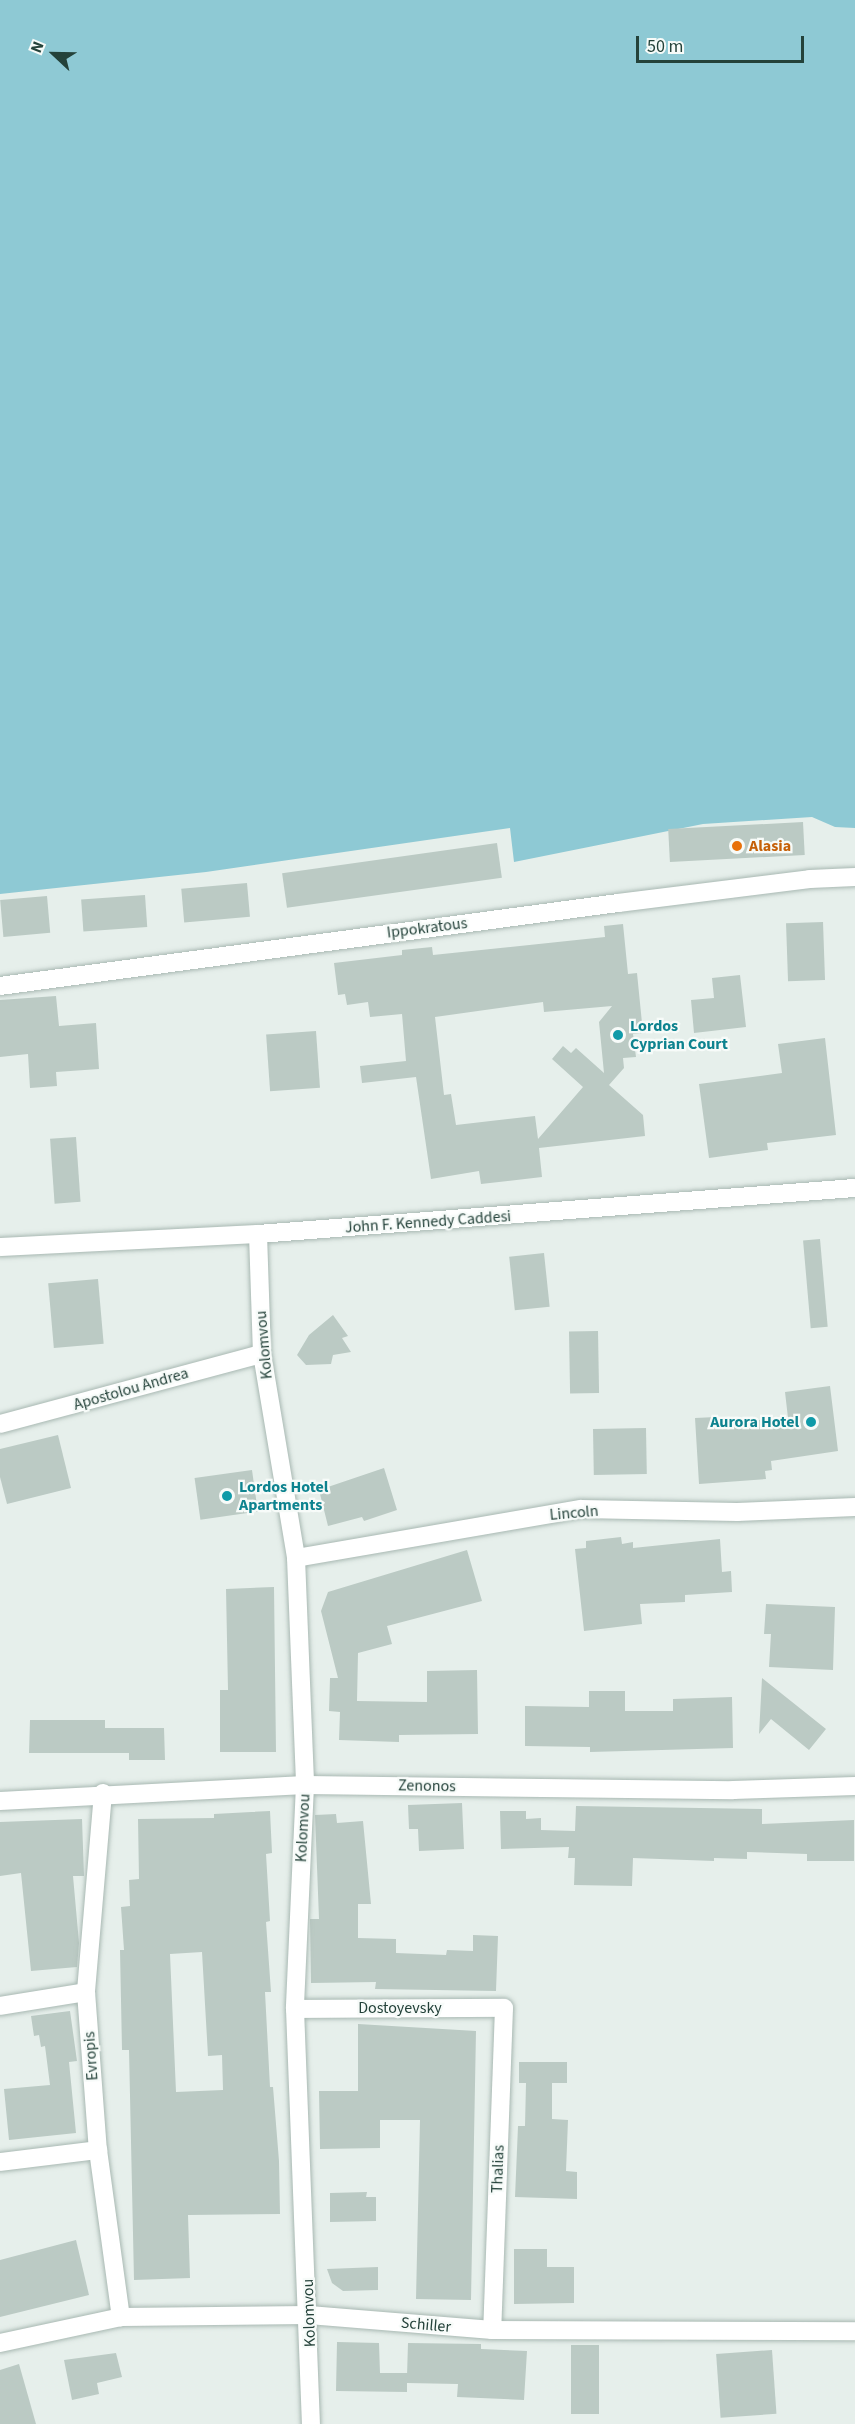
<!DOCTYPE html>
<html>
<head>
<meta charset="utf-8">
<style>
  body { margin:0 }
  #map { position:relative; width:855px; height:2424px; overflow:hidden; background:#e6efeb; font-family:"Source Sans 3",sans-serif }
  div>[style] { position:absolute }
  .water>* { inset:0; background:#8ec9d4 }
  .building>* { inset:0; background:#bbcac4; transform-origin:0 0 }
  .roads { filter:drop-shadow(0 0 2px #a8b8b2) drop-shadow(0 0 2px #a8b8b2) }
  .minor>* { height:18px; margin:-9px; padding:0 9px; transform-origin:9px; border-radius:9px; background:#fff }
  .tertiary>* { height:18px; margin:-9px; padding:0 9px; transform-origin:9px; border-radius:9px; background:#fff }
  .dots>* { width:16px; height:16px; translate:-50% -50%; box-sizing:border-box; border:3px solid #f7fbf9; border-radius:50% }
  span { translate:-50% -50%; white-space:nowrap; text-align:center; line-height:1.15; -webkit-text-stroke:4.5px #f7fbf9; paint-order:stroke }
  .food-label { font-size:16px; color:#c56008; font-weight:700 }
  .left { translate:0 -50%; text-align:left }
  .street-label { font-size:16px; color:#24423a }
  .culture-label { font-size:16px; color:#0d838f; font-weight:700 }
  .right { translate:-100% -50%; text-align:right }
  .north { position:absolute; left:24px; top:24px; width:60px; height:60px; -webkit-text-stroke:4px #f7fbf9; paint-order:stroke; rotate:292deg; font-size:16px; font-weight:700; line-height:24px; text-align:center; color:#24423a }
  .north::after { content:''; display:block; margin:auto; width:21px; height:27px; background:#24423a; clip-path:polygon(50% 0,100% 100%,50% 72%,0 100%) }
  .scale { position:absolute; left:636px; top:36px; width:168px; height:27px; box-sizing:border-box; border:3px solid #24423a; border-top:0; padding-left:8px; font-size:18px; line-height:21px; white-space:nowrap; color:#24423a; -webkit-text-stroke:4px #f7fbf9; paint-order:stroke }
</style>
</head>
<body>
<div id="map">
  <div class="water">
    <div style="clip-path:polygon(0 0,855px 0,855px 828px,835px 827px,812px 817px,703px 824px,514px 862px,510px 828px,206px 872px,0 894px)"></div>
  </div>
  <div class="building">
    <div style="left:803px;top:822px;width:33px;height:135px;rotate:87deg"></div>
    <div style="left:497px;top:843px;width:35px;height:217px;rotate:82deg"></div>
    <div style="left:247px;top:883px;width:34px;height:66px;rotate:85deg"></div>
    <div style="left:145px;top:895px;width:32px;height:64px;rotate:86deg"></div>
    <div style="left:47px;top:896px;width:37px;height:47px;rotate:85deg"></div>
    <div style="left:823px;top:922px;width:58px;height:37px;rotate:88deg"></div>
    <div style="clip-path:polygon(evenodd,623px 924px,628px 974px,637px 973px,643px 1033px,633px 1034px,636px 1057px,623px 1058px,624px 1068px,609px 1085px,643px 1115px,645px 1136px,539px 1148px,542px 1177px,481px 1184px,479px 1171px,431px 1179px,416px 1077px,362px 1083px,360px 1066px,406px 1061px,402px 1014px,370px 1017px,368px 1002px,347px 1005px,345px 994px,338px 995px,334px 963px,402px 955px,402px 950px,432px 947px,433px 955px,605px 937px,604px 926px,623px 924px,543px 1002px,544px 1012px,612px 1006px,599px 1022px,604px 1073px,576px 1048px,571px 1053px,563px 1046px,552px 1059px,583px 1087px,538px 1139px,535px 1116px,456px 1125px,451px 1094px,444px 1095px,435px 1017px,543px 1002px)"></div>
    <div style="clip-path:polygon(740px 975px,746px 1027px,694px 1033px,691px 1000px,714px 998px,712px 978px)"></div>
    <div style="clip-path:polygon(56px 996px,59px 1026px,96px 1023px,99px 1069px,56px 1072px,57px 1086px,30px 1088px,28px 1054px,0 1057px,0 1000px)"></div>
    <div style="left:316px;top:1031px;width:57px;height:50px;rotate:86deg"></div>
    <div style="clip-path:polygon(825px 1038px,836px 1135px,767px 1143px,768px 1150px,709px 1158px,699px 1084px,782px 1073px,778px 1044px)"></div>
    <div style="left:76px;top:1137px;width:65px;height:26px;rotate:86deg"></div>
    <div style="left:820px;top:1239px;width:88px;height:17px;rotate:85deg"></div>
    <div style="left:544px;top:1253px;width:54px;height:35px;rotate:84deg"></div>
    <div style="left:98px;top:1279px;width:65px;height:50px;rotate:85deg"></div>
    <div style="clip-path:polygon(333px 1315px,348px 1336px,342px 1338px,351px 1352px,333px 1355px,331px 1364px,306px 1365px,297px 1355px,309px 1335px)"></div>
    <div style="left:598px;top:1331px;width:62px;height:29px;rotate:89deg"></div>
    <div style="clip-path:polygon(830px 1386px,838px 1451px,771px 1461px,772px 1470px,765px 1471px,766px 1479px,699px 1484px,695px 1418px,716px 1417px,716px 1423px,788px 1418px,785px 1392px)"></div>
    <div style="left:646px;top:1428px;width:46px;height:53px;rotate:89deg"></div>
    <div style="clip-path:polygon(58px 1435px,71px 1488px,7px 1504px,0 1477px,0 1449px)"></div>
    <div style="clip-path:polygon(384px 1468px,397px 1510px,364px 1521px,362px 1517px,328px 1526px,319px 1490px)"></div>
    <div style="left:252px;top:1470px;width:42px;height:58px;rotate:82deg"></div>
    <div style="clip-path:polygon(621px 1537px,622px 1544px,633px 1542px,633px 1548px,720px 1539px,722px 1572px,731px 1571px,732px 1592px,685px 1595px,685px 1602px,640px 1604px,642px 1624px,584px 1631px,575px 1549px,586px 1548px,586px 1541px)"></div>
    <div style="clip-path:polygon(467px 1550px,482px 1601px,387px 1626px,392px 1644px,358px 1653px,357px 1701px,427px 1702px,427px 1671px,477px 1670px,478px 1734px,399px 1735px,399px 1742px,339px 1740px,340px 1712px,329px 1711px,330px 1678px,338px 1678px,321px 1611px,328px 1592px)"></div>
    <div style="clip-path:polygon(274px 1587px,276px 1752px,220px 1752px,220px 1690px,228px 1690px,226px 1589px)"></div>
    <div style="clip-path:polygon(766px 1604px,835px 1607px,833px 1670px,769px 1667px,771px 1634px,764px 1634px)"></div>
    <div style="clip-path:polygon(762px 1678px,826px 1729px,809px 1750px,771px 1719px,759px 1734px)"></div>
    <div style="clip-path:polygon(589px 1691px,625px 1691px,625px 1711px,673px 1711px,673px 1699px,732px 1697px,733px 1748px,590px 1752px,590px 1747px,525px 1746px,525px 1706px,589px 1707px)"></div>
    <div style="clip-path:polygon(30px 1720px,105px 1720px,105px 1728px,164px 1728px,165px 1760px,129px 1760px,129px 1753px,29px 1753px)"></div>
    <div style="clip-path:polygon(462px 1803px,464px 1849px,419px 1851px,418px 1829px,409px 1829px,408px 1805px)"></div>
    <div style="clip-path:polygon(576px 1806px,762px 1809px,762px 1824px,854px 1820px,854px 1861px,807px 1861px,807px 1854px,747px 1852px,747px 1859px,714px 1858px,714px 1861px,633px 1858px,632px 1886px,574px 1885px,575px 1858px,568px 1858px,569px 1847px,501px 1849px,500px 1811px,526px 1811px,526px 1819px,541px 1818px,541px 1830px,575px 1831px)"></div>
    <div style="clip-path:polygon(evenodd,270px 1811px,272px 1853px,266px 1854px,270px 1921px,266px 1922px,271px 1992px,265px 1992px,270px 2087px,273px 2087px,279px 2161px,280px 2214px,188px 2215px,190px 2278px,134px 2280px,129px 2050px,122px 2050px,120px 1950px,124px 1950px,121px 1907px,130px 1906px,129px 1880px,139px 1879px,138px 1819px,214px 1818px,214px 1814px,270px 1811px,202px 1952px,208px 2056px,222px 2055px,223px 2090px,176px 2092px,170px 1954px,202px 1952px)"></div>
    <div style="clip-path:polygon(336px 1814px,337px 1823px,363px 1821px,371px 1904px,358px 1904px,358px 1938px,396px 1939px,396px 1953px,446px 1955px,447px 1950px,473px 1951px,473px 1935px,498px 1936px,496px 1991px,375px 1989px,376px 1982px,311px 1983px,310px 1919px,319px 1919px,315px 1815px)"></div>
    <div style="clip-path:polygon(82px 1819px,84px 1876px,73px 1876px,79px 1943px,77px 1967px,31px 1971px,21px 1873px,0 1876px,0 1822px)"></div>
    <div style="clip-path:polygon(70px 2011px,77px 2061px,69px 2062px,76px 2133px,9px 2140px,4px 2089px,50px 2085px,45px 2046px,41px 2047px,39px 2035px,34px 2036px,31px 2016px)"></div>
    <div style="clip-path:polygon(358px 2024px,476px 2031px,471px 2300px,416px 2299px,420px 2120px,380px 2120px,380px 2148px,320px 2149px,319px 2091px,358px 2091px)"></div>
    <div style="clip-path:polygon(519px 2062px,567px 2062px,567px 2083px,552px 2083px,552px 2119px,568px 2120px,566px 2171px,577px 2172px,577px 2199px,515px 2197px,518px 2126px,525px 2126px,526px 2083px,519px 2083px)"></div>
    <div style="clip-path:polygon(367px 2192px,366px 2197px,376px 2197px,376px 2221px,330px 2222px,330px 2193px)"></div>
    <div style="clip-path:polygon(76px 2240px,89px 2295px,0 2317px,0 2260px)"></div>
    <div style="clip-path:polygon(514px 2249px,547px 2249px,547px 2267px,574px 2267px,574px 2303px,514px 2304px)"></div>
    <div style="clip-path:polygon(378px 2267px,378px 2290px,343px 2291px,332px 2283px,327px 2269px)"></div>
    <div style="clip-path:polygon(337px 2342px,379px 2343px,380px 2373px,408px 2373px,407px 2376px,408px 2343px,481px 2344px,481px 2349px,527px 2351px,524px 2400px,457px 2397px,458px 2384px,407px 2383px,407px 2392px,336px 2391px)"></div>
    <div style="left:571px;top:2345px;width:28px;height:69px"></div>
    <div style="left:772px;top:2350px;width:64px;height:56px;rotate:86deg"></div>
    <div style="clip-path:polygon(116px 2353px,122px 2377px,97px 2383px,99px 2394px,72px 2400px,64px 2360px)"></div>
    <div style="clip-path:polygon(19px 2364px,36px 2424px,0 2424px,0 2370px)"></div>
  </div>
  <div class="roads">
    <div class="minor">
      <div style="left:0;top:986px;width:624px;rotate:-7.65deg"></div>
      <div style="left:618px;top:903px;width:193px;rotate:-7.1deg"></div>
      <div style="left:810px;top:879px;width:45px;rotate:-2.5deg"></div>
      <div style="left:258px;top:1234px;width:120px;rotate:88.1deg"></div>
      <div style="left:262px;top:1354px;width:207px;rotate:80.5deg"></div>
      <div style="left:296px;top:1558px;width:227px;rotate:87.7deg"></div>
      <div style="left:305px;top:1785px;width:224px;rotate:92.6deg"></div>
      <div style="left:295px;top:2009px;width:415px;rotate:87.8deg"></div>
      <div style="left:0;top:1424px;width:271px;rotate:-15deg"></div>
      <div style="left:296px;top:1558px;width:289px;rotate:-9.8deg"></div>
      <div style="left:581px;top:1509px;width:156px;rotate:1.1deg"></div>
      <div style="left:737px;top:1512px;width:118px;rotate:-2.4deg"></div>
      <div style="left:103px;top:1793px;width:200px;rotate:94.9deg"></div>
      <div style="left:86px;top:1992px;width:158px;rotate:85.7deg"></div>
      <div style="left:98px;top:2150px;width:169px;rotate:82.2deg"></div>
      <div style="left:0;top:1801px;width:305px;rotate:-3deg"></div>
      <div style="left:305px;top:1785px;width:428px;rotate:0.7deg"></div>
      <div style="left:733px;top:1790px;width:122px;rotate:-1.9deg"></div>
      <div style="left:0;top:2006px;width:87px;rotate:-9.2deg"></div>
      <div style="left:295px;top:2009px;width:209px;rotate:-0.3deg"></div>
      <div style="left:504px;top:2008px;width:322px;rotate:92.1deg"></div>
      <div style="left:0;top:2162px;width:99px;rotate:-7deg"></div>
      <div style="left:0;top:2343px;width:124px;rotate:-12.1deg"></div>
      <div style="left:121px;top:2317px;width:188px;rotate:-0.6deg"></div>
      <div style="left:309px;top:2315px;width:184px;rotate:4.7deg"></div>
      <div style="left:492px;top:2330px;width:363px;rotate:0.2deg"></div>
    </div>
    <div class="tertiary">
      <div style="left:0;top:1247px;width:258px;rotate:-2.9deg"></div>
      <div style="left:258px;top:1234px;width:599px;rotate:-4.41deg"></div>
    </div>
  </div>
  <div class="dots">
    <div style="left:737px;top:846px;background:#e8710a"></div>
    <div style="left:618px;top:1035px;background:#0f9aa8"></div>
    <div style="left:811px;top:1422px;background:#0f9aa8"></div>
    <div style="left:227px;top:1496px;background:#0f9aa8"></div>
  </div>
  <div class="food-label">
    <span class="left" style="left:749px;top:846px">Alasia</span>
  </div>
  <div class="street-label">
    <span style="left:427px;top:928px;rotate:-7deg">Ippokratous</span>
    <span style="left:428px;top:1222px;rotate:-4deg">John F. Kennedy Caddesi</span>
    <span style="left:264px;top:1345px;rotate:-95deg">Kolomvou</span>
    <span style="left:131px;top:1389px;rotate:-16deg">Apostolou Andrea</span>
    <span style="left:574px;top:1513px;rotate:-5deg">Lincoln</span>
    <span style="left:427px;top:1786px;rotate:1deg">Zenonos</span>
    <span style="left:303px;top:1828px;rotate:-87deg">Kolomvou</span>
    <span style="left:400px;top:2008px">Dostoyevsky</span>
    <span style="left:91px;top:2056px;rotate:-94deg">Evropis</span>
    <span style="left:498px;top:2169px;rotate:-88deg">Thalias</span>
    <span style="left:309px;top:2313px;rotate:-92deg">Kolomvou</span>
    <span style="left:426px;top:2325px;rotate:5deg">Schiller</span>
  </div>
  <div class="culture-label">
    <span class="left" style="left:630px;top:1035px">Lordos<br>Cyprian Court</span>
    <span class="right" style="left:799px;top:1422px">Aurora Hotel</span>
    <span class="left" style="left:239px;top:1496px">Lordos Hotel<br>Apartments</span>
  </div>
  <div class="north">N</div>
  <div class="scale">50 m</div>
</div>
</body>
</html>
